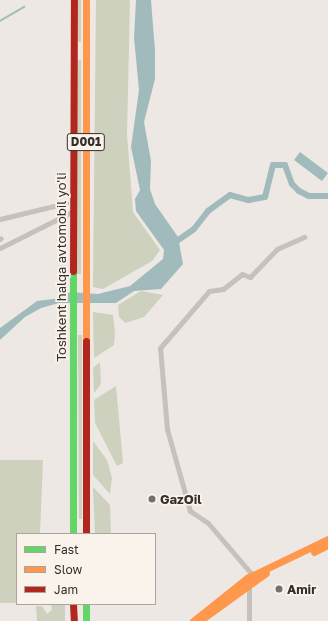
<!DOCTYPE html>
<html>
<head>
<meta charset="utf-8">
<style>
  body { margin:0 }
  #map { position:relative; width:328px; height:621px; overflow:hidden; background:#ede8e3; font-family:"Golos Text",sans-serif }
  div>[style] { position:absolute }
  .green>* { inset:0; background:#cdd1be; transform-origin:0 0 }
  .water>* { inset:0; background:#a1bbbc; transform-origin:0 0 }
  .stream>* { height:1.5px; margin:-0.75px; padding:0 0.75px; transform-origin:0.75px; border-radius:0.75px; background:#a1bbbc }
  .canal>* { height:6px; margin:-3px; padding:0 3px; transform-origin:3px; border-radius:3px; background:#a1bbbc }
  .street>* { height:5px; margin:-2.5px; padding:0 2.5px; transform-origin:2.5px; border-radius:2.5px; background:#c6c1bc }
  .fast>* { height:7px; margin:-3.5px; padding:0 3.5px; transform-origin:3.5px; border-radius:3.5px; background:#63d668 }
  .slow>* { height:7px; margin:-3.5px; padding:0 3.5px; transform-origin:3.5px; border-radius:3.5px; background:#ff974d }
  .jam>* { height:7px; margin:-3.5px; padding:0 3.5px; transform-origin:3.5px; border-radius:3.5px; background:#b3261e }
  .dots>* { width:11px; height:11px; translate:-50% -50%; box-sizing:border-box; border:2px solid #f9f3eb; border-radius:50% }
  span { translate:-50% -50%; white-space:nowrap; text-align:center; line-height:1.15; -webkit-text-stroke:3.5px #f9f3eb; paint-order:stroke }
  .shield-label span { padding:1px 3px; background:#f9f3eb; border:1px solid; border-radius:3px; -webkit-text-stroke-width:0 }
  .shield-label { font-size:12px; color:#372e2a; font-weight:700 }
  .street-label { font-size:13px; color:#372e2a }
  .poi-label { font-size:13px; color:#372e2a; font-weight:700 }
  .left { translate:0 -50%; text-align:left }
  .legend { position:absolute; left:16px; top:533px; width:140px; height:72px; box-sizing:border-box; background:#f9f3eb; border:1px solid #aba49e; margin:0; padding:5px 7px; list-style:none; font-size:12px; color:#372e2a }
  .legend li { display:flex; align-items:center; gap:8px; height:20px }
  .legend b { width:20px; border:1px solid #aba49e }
</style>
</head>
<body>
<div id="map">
  <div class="green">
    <div style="left:78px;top:0;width:3px;height:42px"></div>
    <div style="clip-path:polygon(96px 0,130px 0,127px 134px,133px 212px,160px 250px,152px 261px,103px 289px,93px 287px)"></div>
    <div style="left:77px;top:60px;width:4px;height:214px"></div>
    <div style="clip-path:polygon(141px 291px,163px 295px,144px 317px,125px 323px,119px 317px,118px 305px)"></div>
    <div style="clip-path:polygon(93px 312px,113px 315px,115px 333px,114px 345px,94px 358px)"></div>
    <div style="clip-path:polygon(78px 335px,82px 335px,82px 519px,79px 519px)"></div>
    <div style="clip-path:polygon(100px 362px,101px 384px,94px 393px,93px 368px)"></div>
    <div style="clip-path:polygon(116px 386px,123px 463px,117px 466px,95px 423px,94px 400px)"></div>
    <div style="clip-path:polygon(93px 441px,107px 460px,112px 478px,110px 494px,93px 475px)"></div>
    <div style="clip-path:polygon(0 460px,43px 460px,40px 534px,17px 534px,17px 603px,0 603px)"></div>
    <div style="clip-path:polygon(93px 487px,110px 505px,111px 534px,95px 534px)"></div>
    <div style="clip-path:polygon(51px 604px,65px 604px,65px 621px,37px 621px,36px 606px,42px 606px,47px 614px,52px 610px)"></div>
  </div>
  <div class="water">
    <div style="clip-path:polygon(136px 0,151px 0,155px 51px,155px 79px,144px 122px,151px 161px,150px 189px,155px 204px,178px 237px,183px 264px,161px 289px,134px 291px,116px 303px,59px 303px,41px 308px,25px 317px,0 340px,0 328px,37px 301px,61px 298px,70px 292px,98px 294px,130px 286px,163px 259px,164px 250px,136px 211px,135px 199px,140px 190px,131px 147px,139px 90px,134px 38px)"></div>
    <div style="left:300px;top:152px;width:35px;height:10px;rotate:37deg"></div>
  </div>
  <div class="stream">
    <div style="left:0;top:21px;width:28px;rotate:-30deg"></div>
  </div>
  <div class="canal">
    <div style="left:174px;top:243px;width:24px;rotate:-35deg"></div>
    <div style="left:194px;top:229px;width:23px;rotate:-52deg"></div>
    <div style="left:208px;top:211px;width:27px;rotate:-36deg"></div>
    <div style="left:230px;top:195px;width:19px;rotate:16deg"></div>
    <div style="left:248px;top:200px;width:17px;rotate:-10deg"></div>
    <div style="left:265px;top:197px;width:33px;rotate:-76deg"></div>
    <div style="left:273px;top:165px;width:12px"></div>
    <div style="left:285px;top:165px;width:20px;rotate:70deg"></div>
    <div style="left:292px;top:184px;width:10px;rotate:45deg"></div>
    <div style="left:299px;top:191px;width:11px;rotate:27deg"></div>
    <div style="left:309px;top:196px;width:19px"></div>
  </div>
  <div class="street">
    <div style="left:0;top:219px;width:68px;rotate:-13.6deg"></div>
    <div style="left:0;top:239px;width:1px;rotate:-45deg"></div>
    <div style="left:0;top:248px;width:83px;rotate:-26.6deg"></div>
    <div style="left:255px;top:578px;width:72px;rotate:-130.5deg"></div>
    <div style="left:208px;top:523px;width:22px;rotate:-146deg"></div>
    <div style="left:190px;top:511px;width:85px;rotate:-105.7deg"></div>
    <div style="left:167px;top:429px;width:81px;rotate:-94.9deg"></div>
    <div style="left:160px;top:348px;width:75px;rotate:-49.3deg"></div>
    <div style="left:209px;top:291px;width:14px;rotate:-8deg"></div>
    <div style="left:223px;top:289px;width:24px;rotate:-38deg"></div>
    <div style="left:242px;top:274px;width:9px;rotate:21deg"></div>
    <div style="left:250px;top:277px;width:39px;rotate:-46deg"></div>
    <div style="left:277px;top:249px;width:30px;rotate:-24deg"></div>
    <div style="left:249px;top:621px;width:39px;rotate:-90deg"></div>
  </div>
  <div class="fast">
    <div style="left:73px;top:534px;width:263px;rotate:-90deg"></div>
    <div style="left:86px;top:604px;width:17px;rotate:90deg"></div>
  </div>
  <div class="slow">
    <div style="left:86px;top:0;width:341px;rotate:90deg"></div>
    <div style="left:314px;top:552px;width:16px;rotate:-27deg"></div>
    <div style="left:201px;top:620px;width:80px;rotate:-35.9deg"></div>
    <div style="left:193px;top:621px;width:69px;rotate:-38.5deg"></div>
    <div style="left:247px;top:578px;width:90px;rotate:-25.7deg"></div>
  </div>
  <div class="jam">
    <div style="left:73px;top:271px;width:271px;rotate:-89.8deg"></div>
    <div style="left:86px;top:341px;width:193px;rotate:90deg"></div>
    <div style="left:73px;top:604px;width:17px;rotate:87deg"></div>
  </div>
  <div class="dots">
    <div style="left:152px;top:499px;background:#776f6b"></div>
    <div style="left:279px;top:589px;background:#776f6b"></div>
  </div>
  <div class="shield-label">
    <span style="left:86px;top:142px">D001</span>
  </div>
  <div class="street-label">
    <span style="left:61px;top:267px;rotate:-90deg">Toshkent halqa avtomobil yo'li</span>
  </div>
  <div class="poi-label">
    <span class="left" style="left:160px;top:499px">GazOil</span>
    <span class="left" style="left:287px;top:589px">Amir</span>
  </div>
  <ul class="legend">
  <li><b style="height:5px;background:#63d668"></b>Fast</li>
  <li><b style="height:5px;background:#ff974d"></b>Slow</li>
  <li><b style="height:5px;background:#b3261e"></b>Jam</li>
  </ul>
</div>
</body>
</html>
